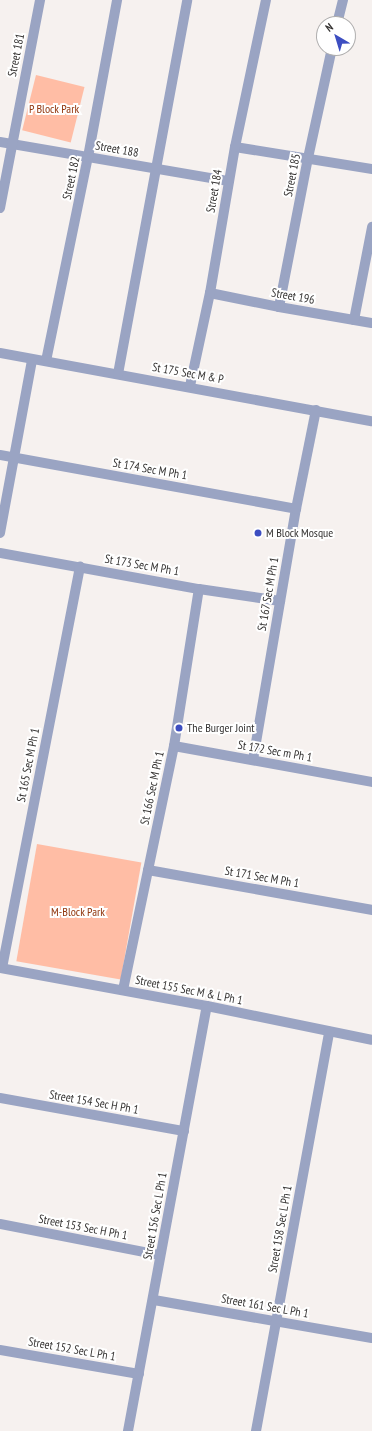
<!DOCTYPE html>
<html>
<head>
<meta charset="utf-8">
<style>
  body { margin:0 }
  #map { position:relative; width:372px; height:1431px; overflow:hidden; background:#f6f1ef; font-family:"PT Sans Narrow",sans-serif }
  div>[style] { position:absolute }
  .green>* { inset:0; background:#ffbda5; transform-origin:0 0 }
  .minor>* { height:10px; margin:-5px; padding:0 5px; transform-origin:5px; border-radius:5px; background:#9aa4c3 }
  .dots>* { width:11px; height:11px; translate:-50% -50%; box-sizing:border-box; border:2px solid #fff; border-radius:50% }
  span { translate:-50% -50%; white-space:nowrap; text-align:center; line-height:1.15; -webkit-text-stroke:4px #fff; paint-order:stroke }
  .street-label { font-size:12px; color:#353332 }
  .park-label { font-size:12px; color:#91360d }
  .poi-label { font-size:12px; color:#353332 }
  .left { translate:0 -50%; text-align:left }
  .north { position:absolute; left:316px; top:16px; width:40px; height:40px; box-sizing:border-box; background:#fff; border:1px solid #aeadad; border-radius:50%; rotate:322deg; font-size:11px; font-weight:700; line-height:16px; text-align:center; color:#353332 }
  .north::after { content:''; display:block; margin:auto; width:14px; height:18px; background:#3d4ec1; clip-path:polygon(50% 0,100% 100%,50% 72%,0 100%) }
</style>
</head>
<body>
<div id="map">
  <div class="green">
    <div style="left:36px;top:75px;width:50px;height:57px;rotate:14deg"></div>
    <div style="left:37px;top:844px;width:106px;height:119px;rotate:10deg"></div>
  </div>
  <div class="minor">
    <div style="left:337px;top:24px;width:25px;rotate:-76deg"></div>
    <div style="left:0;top:142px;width:232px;rotate:9.7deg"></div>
    <div style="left:235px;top:147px;width:139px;rotate:9.1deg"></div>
    <div style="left:0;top:208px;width:212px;rotate:-79.1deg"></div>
    <div style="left:210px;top:293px;width:70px;rotate:11.5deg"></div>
    <div style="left:279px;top:307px;width:94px;rotate:9.8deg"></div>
    <div style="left:279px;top:307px;width:152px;rotate:-79deg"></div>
    <div style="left:308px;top:158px;width:113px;rotate:-77.7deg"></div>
    <div style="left:354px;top:320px;width:95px;rotate:-79deg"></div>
    <div style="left:0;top:353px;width:378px;rotate:10.4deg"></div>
    <div style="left:46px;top:361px;width:208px;rotate:-78.4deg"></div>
    <div style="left:88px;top:157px;width:160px;rotate:-79.5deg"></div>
    <div style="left:118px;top:374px;width:380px;rotate:-79.5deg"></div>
    <div style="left:190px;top:386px;width:95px;rotate:-77.9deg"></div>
    <div style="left:210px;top:293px;width:148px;rotate:-80.3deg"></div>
    <div style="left:235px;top:147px;width:150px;rotate:-78.1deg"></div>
    <div style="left:0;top:455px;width:301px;rotate:10.3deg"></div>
    <div style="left:0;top:533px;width:176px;rotate:-79.5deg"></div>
    <div style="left:0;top:553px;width:202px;rotate:10.3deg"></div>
    <div style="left:199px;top:589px;width:82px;rotate:8.4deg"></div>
    <div style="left:174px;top:746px;width:201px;rotate:10.3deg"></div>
    <div style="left:253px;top:760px;width:255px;rotate:-80.3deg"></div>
    <div style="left:296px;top:509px;width:101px;rotate:-78.6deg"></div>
    <div style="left:148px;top:870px;width:228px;rotate:10.1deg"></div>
    <div style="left:0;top:968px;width:210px;rotate:10.4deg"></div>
    <div style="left:207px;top:1006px;width:168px;rotate:11.6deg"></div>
    <div style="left:2px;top:968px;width:409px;rotate:-79deg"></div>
    <div style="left:123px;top:990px;width:249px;rotate:-78.2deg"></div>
    <div style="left:174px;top:746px;width:159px;rotate:-81deg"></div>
    <div style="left:0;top:1098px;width:187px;rotate:10.2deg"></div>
    <div style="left:0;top:1224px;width:163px;rotate:11deg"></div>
    <div style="left:154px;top:1300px;width:221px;rotate:9.9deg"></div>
    <div style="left:0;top:1350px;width:141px;rotate:9.8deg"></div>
    <div style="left:128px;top:1431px;width:432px;rotate:-79.5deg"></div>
    <div style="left:256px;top:1431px;width:406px;rotate:-79.6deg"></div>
  </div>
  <div class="dots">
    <div style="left:258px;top:533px;background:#3d4ec1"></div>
    <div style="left:179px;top:728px;background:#3d4ec1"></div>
  </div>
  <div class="street-label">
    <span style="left:16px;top:55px;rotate:-79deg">Street 181</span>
    <span style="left:117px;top:149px;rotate:10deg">Street 188</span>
    <span style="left:292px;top:175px;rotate:-79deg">Street 185</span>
    <span style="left:71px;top:178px;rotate:-78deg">Street 182</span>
    <span style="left:214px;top:191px;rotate:-80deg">Street 184</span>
    <span style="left:293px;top:296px;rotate:10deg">Street 196</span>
    <span style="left:188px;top:373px;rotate:10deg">St 175 Sec M &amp; P</span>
    <span style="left:150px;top:469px;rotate:10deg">St 174 Sec M Ph 1</span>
    <span style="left:142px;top:565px;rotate:10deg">St 173 Sec M Ph 1</span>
    <span style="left:268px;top:594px;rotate:-80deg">St 167 Sec M Ph 1</span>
    <span style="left:275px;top:751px;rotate:10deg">St 172 Sec m Ph 1</span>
    <span style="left:28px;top:765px;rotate:-79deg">St 165 Sec M Ph 1</span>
    <span style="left:152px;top:788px;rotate:-78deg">St 166 Sec M Ph 1</span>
    <span style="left:262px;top:877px;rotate:10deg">St 171 Sec M Ph 1</span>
    <span style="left:189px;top:990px;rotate:11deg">Street 155 Sec M &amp; L Ph 1</span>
    <span style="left:94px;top:1102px;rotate:10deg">Street 154 Sec H Ph 1</span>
    <span style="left:155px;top:1216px;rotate:-80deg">Street 156 Sec L Ph 1</span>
    <span style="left:83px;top:1227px;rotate:11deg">Street 153 Sec H Ph 1</span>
    <span style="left:280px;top:1229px;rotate:-80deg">Street 158 Sec L Ph 1</span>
    <span style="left:265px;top:1306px;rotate:10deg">Street 161 Sec L Ph 1</span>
    <span style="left:72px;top:1349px;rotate:10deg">Street 152 Sec L Ph 1</span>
  </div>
  <div class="park-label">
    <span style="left:54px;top:109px">P Block Park</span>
    <span style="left:78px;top:912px">M-Block Park</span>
  </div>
  <div class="poi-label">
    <span class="left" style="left:266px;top:533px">M Block Mosque</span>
    <span class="left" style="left:187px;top:728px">The Burger Joint</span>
  </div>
  <div class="north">N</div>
</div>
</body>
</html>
